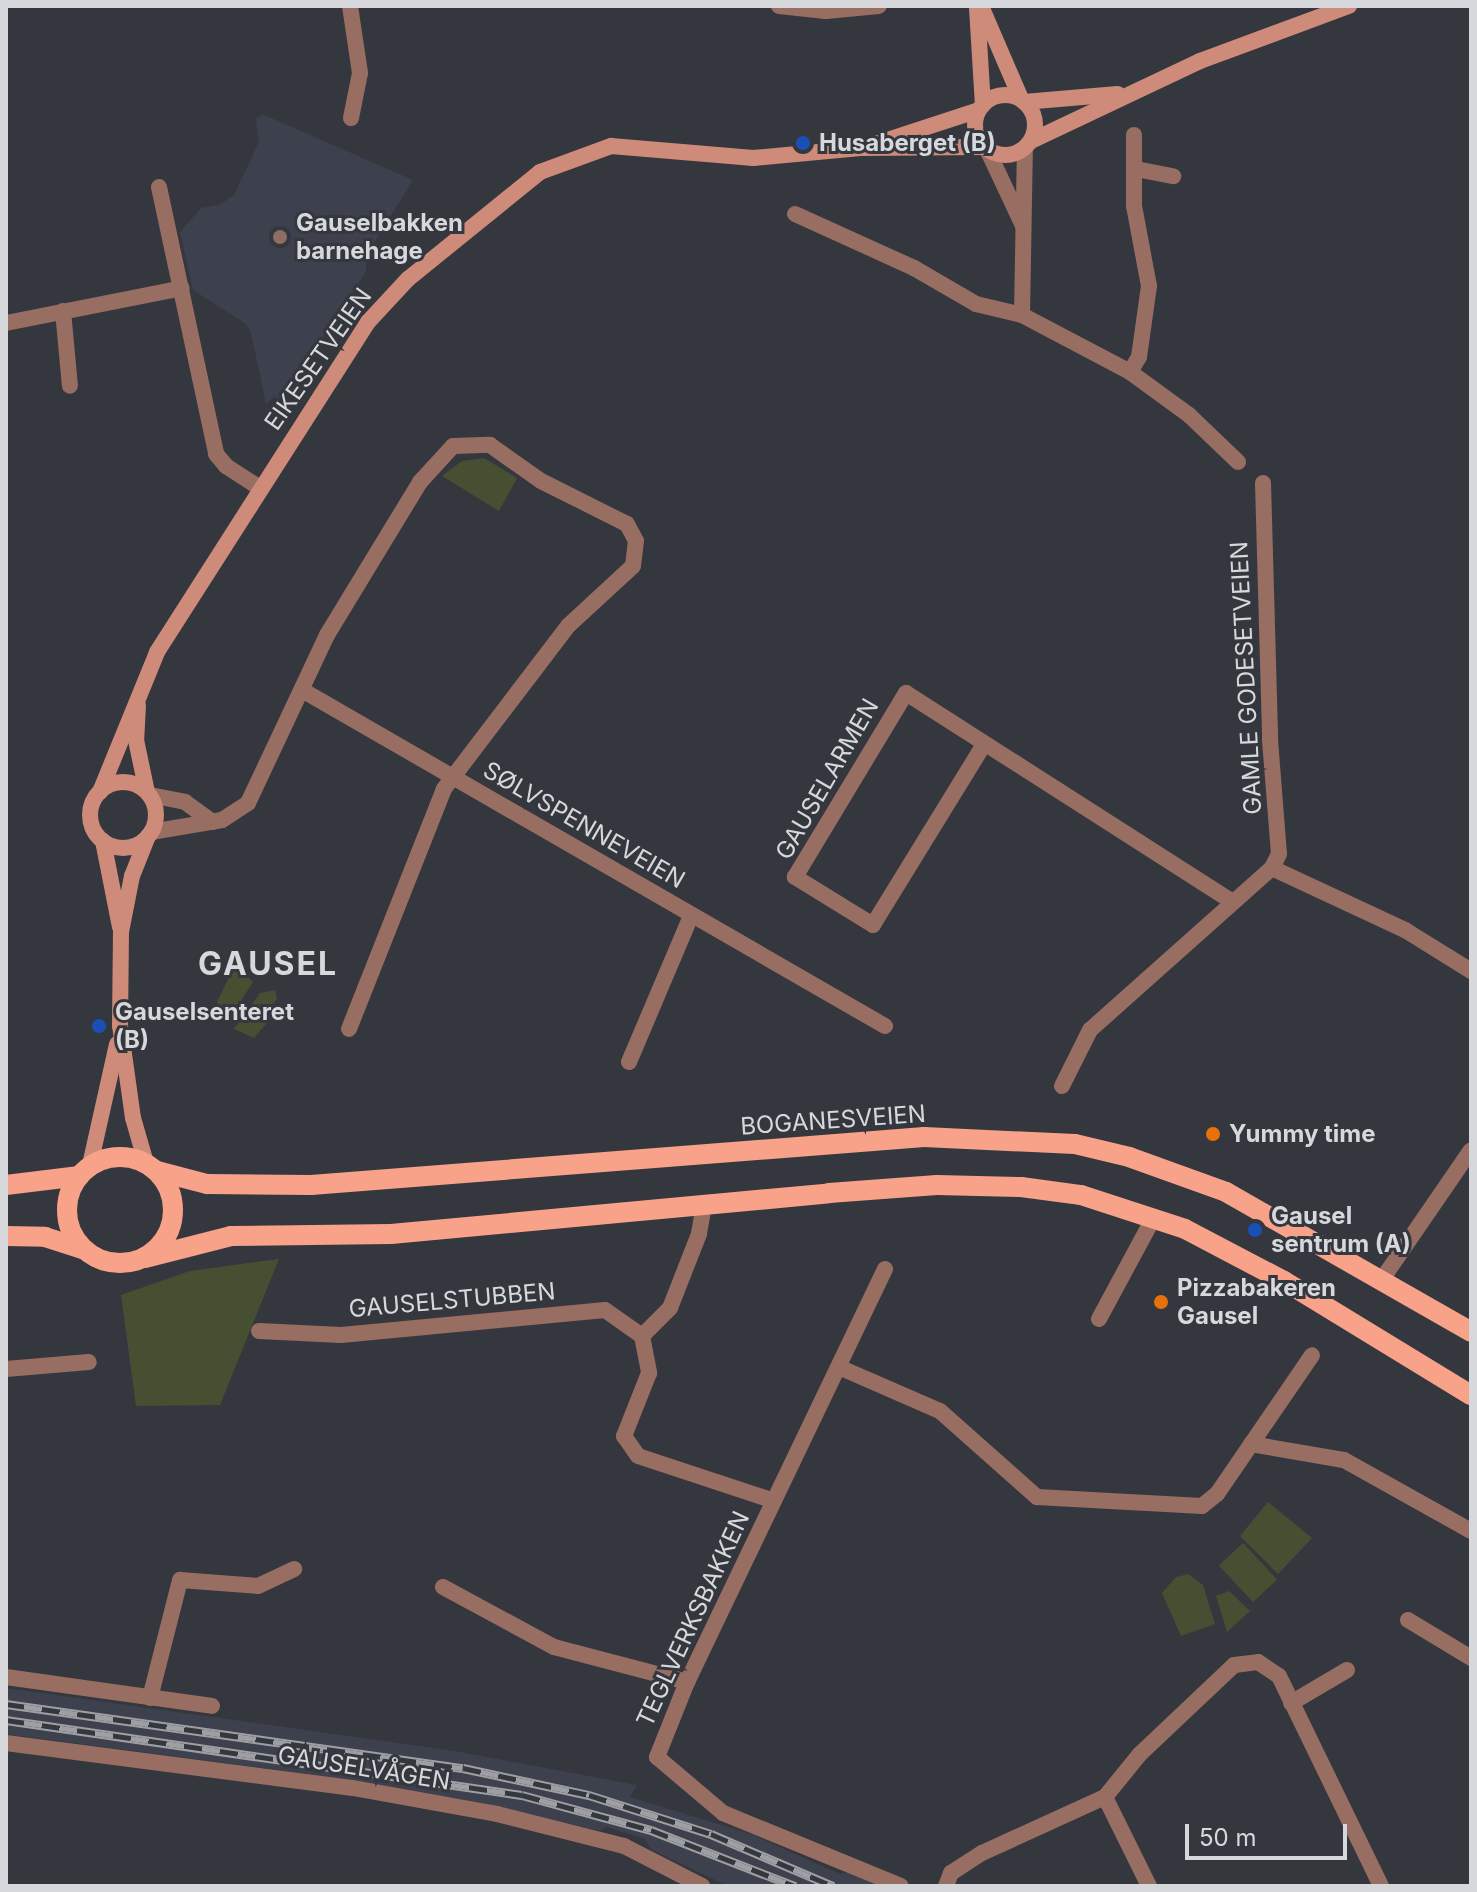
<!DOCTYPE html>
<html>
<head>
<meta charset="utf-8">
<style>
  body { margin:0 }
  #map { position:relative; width:1477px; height:1892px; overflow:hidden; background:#35373e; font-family:Inter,sans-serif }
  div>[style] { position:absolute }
  .built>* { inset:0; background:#3d404d }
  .green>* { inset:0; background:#474f33; transform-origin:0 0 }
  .street>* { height:16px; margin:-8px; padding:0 8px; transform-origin:8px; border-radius:8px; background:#986e62 }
  .secondary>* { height:16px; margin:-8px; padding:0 8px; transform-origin:8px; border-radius:8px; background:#ce8b79 }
  .secondary>.ring { margin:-8px; padding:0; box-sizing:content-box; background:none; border:16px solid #ce8b79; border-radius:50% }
  .primary>* { height:20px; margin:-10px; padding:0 10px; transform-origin:10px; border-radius:10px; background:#f8a28a }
  .primary>.ring { margin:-10px; padding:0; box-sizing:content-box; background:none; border:20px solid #f8a28a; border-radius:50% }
  .rail>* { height:9px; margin-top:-4.5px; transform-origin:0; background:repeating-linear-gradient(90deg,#35373e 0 18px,#9d9fa4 0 36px); box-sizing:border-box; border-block:2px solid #9d9fa4 }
  .dots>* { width:22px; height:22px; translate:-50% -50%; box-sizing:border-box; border:4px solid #35373e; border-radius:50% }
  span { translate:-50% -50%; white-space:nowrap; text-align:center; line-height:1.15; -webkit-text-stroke:6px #35373e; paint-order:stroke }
  .poi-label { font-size:24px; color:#d6d8dc; font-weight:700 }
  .left { translate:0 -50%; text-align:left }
  .street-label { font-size:24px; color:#d6d8dc }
  .district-label { font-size:32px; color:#d6d8dc; font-weight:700; letter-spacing:2px }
  .frame { position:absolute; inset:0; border:8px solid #d6d8dc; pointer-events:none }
  .scale { position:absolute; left:1185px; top:1824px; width:162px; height:36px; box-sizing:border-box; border:4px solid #d6d8dc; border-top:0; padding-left:10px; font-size:24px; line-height:28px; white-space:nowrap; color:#d6d8dc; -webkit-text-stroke:6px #35373e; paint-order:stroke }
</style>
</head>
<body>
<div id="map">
  <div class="built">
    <div style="clip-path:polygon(262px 114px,413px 180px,366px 256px,366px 271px,356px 288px,280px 399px,274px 397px,266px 404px,251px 333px,246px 324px,193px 290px,180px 232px,201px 208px,219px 205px,234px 195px,259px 142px,256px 119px)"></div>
    <div style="clip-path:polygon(6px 1688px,455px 1751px,637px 1785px,630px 1797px,751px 1834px,840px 1874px,857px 1871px,889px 1886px,728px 1886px,652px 1850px,644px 1839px,607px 1827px,600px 1831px,478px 1802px,285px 1771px,6px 1734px)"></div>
  </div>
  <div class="green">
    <div style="clip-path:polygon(484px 458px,517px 478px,499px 511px,442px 476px,462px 461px)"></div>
    <div style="clip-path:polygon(235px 965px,253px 982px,227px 1022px,217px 1002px)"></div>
    <div style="clip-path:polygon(275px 990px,277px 999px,266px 1013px,271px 1018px,254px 1038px,234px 1029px,260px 993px)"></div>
    <div style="clip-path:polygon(279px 1259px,220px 1405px,136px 1406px,121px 1295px,190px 1271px)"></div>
    <div style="clip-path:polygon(1268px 1502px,1312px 1538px,1278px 1574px,1240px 1536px)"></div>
    <div style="left:1243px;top:1543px;width:50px;height:33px;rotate:47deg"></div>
    <div style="clip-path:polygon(1188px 1574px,1203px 1585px,1215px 1624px,1181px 1636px,1162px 1593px,1176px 1577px)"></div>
    <div style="clip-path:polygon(1229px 1591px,1250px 1611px,1227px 1632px,1216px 1596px)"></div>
  </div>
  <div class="street">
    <div style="left:350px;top:6px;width:68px;rotate:81.5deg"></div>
    <div style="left:360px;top:73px;width:46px;rotate:101.3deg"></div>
    <div style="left:779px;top:6px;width:47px;rotate:6.1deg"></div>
    <div style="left:826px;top:11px;width:53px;rotate:-5.4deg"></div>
    <div style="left:987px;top:149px;width:85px;rotate:64.9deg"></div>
    <div style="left:1136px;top:169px;width:38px;rotate:11deg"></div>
    <div style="left:159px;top:187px;width:273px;rotate:77.9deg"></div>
    <div style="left:216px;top:454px;width:16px;rotate:50deg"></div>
    <div style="left:226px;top:466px;width:40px;rotate:32.9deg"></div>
    <div style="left:795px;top:214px;width:131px;rotate:24.4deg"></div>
    <div style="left:914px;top:268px;width:72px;rotate:30.1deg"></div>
    <div style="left:976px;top:304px;width:47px;rotate:13.4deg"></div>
    <div style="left:1022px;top:315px;width:122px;rotate:27.8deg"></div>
    <div style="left:1130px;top:372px;width:73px;rotate:36.1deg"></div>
    <div style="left:1189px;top:415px;width:68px;rotate:43.8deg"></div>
    <div style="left:63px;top:311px;width:75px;rotate:84.7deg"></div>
    <div style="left:1022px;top:315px;width:167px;rotate:-89deg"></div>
    <div style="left:6px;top:323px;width:179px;rotate:-11.2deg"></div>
    <div style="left:1130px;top:372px;width:17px;rotate:-59deg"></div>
    <div style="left:1139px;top:357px;width:72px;rotate:-82deg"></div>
    <div style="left:1149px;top:286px;width:81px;rotate:-100.6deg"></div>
    <div style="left:1134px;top:206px;width:71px;rotate:-90deg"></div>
    <div style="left:1263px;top:483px;width:257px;rotate:88.4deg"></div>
    <div style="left:1270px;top:740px;width:114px;rotate:85.5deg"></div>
    <div style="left:1279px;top:854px;width:16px;rotate:117deg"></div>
    <div style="left:1272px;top:868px;width:147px;rotate:25deg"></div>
    <div style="left:1405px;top:930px;width:78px;rotate:31.8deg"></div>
    <div style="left:302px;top:690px;width:673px;rotate:29.96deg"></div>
    <div style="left:983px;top:746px;width:210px;rotate:121.6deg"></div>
    <div style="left:873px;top:925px;width:92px;rotate:-148.4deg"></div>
    <div style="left:795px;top:877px;width:215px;rotate:-58.9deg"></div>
    <div style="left:906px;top:693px;width:386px;rotate:32.6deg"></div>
    <div style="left:150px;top:795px;width:36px;rotate:11deg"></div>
    <div style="left:185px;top:802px;width:34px;rotate:36deg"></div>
    <div style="left:151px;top:832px;width:72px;rotate:-9.6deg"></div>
    <div style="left:222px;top:820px;width:31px;rotate:-33deg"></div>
    <div style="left:248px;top:803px;width:186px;rotate:-64.8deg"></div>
    <div style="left:327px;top:635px;width:179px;rotate:-58.7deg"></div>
    <div style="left:420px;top:482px;width:49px;rotate:-47.5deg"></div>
    <div style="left:453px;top:446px;width:37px;rotate:-2deg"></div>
    <div style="left:490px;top:445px;width:62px;rotate:35.2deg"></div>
    <div style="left:541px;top:481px;width:96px;rotate:26.6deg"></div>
    <div style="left:627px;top:524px;width:19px;rotate:62deg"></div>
    <div style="left:636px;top:541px;width:25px;rotate:97deg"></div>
    <div style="left:633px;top:566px;width:88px;rotate:137.3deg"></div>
    <div style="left:568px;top:626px;width:205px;rotate:127.3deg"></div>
    <div style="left:444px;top:789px;width:258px;rotate:111.6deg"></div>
    <div style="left:629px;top:1062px;width:159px;rotate:-67deg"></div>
    <div style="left:1062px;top:1086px;width:63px;rotate:-63.4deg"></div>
    <div style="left:1090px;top:1030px;width:244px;rotate:-41.7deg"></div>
    <div style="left:704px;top:1205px;width:29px;rotate:100deg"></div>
    <div style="left:699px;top:1234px;width:79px;rotate:111.4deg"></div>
    <div style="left:670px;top:1308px;width:40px;rotate:135deg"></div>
    <div style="left:642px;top:1336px;width:38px;rotate:79deg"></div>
    <div style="left:649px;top:1373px;width:68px;rotate:111.6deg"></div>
    <div style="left:624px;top:1436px;width:24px;rotate:55deg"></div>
    <div style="left:638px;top:1456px;width:143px;rotate:18.3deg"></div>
    <div style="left:885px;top:1269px;width:458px;rotate:115.6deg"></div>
    <div style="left:687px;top:1682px;width:81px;rotate:111.8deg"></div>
    <div style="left:657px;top:1757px;width:87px;rotate:40.3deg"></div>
    <div style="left:723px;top:1813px;width:192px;rotate:22.3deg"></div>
    <div style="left:1383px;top:1278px;width:155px;rotate:-55.5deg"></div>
    <div style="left:1099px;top:1319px;width:116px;rotate:-61.7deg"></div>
    <div style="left:259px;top:1331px;width:82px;rotate:2.8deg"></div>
    <div style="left:341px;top:1335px;width:265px;rotate:-5.4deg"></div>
    <div style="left:605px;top:1310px;width:45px;rotate:35.1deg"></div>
    <div style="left:841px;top:1368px;width:108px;rotate:23.5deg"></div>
    <div style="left:940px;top:1411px;width:130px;rotate:41.6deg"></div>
    <div style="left:1037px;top:1497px;width:165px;rotate:3.1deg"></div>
    <div style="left:1202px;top:1506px;width:19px;rotate:-39deg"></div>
    <div style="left:1217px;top:1494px;width:168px;rotate:-55.6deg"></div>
    <div style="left:6px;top:1369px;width:83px;rotate:-4.8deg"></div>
    <div style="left:1251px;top:1444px;width:94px;rotate:9.8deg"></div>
    <div style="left:1344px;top:1460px;width:145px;rotate:29.2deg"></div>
    <div style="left:443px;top:1587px;width:126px;rotate:28.4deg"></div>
    <div style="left:554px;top:1647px;width:138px;rotate:14.7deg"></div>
    <div style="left:1408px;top:1620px;width:74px;rotate:31.1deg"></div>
    <div style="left:6px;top:1677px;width:208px;rotate:8deg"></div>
    <div style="left:150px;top:1698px;width:122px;rotate:-75.7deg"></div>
    <div style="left:180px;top:1580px;width:78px;rotate:4.4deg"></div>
    <div style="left:258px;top:1586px;width:40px;rotate:-25deg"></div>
    <div style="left:1291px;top:1703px;width:65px;rotate:-30.5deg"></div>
    <div style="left:6px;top:1743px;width:350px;rotate:7.4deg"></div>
    <div style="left:353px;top:1788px;width:146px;rotate:10.2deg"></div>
    <div style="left:497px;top:1814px;width:131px;rotate:14.1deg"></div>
    <div style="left:624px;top:1846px;width:88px;rotate:27.1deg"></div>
    <div style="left:1105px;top:1797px;width:99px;rotate:63.7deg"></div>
    <div style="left:946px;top:1886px;width:14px;rotate:-69deg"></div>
    <div style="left:951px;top:1873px;width:37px;rotate:-33deg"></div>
    <div style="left:982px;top:1853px;width:135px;rotate:-24.5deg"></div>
    <div style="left:1105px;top:1797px;width:55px;rotate:-50.9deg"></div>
    <div style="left:1140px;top:1754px;width:129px;rotate:-43.4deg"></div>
    <div style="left:1234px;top:1665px;width:24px;rotate:-7deg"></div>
    <div style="left:1258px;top:1662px;width:25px;rotate:34deg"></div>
    <div style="left:1279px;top:1676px;width:233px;rotate:64.1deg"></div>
  </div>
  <div class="secondary">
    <div style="left:981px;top:6px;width:101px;rotate:66.7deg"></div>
    <div style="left:977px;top:8px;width:97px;rotate:86.5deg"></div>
    <div class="ring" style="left:975px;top:95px;width:44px;height:44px"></div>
    <div style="left:1024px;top:102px;width:94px;rotate:-4.9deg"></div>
    <div style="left:1031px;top:141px;width:187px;rotate:-25.3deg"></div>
    <div style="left:1200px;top:61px;width:159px;rotate:-20.3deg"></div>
    <div style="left:878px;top:143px;width:106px;rotate:-18.1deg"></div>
    <div style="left:138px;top:705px;width:35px;rotate:93deg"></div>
    <div style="left:136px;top:740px;width:53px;rotate:78.1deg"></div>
    <div class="ring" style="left:90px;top:782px;width:50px;height:50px"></div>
    <div style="left:100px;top:792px;width:151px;rotate:-67.8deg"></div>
    <div style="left:157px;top:652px;width:392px;rotate:-57.4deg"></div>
    <div style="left:368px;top:322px;width:59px;rotate:-47.1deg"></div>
    <div style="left:408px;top:279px;width:170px;rotate:-39deg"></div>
    <div style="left:540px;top:172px;width:76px;rotate:-20.1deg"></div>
    <div style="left:611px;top:146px;width:143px;rotate:4.8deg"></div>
    <div style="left:753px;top:158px;width:108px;rotate:-5.3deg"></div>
    <div style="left:861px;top:148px;width:123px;rotate:-0.5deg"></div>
    <div style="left:103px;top:841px;width:88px;rotate:78.8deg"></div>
    <div style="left:146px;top:1163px;width:47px;rotate:-106.1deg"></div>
    <div style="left:133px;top:1118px;width:93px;rotate:-98deg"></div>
    <div style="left:120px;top:1026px;width:94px;rotate:-89.4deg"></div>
    <div style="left:121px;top:932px;width:57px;rotate:-78.9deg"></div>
    <div style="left:132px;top:876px;width:43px;rotate:-68.2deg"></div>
    <div style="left:90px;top:1165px;width:124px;rotate:-77.4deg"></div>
  </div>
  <div class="primary">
    <div class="ring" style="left:67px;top:1157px;width:86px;height:86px"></div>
    <div style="left:157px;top:1171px;width:52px;rotate:14.6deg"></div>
    <div style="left:207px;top:1184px;width:104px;rotate:0.6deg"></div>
    <div style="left:311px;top:1185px;width:615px;rotate:-4.48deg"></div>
    <div style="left:924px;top:1137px;width:151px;rotate:2.7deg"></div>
    <div style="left:1075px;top:1144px;width:56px;rotate:13.5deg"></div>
    <div style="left:1129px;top:1157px;width:103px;rotate:19.8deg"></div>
    <div style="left:1226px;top:1192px;width:282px;rotate:29.7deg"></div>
    <div style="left:6px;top:1185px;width:74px;rotate:-7deg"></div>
    <div style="left:6px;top:1236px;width:39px;rotate:1deg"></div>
    <div style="left:45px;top:1237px;width:40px;rotate:18deg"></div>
    <div style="left:145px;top:1258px;width:89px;rotate:-14.3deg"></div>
    <div style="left:231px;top:1236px;width:160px;rotate:-0.7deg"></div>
    <div style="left:391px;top:1234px;width:440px;rotate:-5.3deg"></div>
    <div style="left:829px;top:1193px;width:108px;rotate:-4.2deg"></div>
    <div style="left:937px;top:1185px;width:84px;rotate:1.4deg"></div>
    <div style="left:1021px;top:1187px;width:61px;rotate:7.6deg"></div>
    <div style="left:1081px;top:1195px;width:109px;rotate:18.1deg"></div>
    <div style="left:1185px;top:1229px;width:112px;rotate:27.7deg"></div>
    <div style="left:1284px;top:1281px;width:219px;rotate:31.4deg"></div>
  </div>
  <div class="rail">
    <div style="left:6px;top:1704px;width:461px;rotate:8deg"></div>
    <div style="left:463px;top:1768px;width:129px;rotate:12.1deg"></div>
    <div style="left:589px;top:1795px;width:128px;rotate:17.7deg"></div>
    <div style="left:711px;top:1834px;width:133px;rotate:23.1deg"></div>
    <div style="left:6px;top:1720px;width:521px;rotate:8.27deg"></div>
    <div style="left:522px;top:1795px;width:134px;rotate:15.2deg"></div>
    <div style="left:651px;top:1830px;width:155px;rotate:21.3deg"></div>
  </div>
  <div class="dots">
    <div style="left:803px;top:143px;background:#1a4fb4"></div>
    <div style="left:280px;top:237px;background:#8d6e63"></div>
    <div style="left:99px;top:1026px;background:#1a4fb4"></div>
    <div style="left:1213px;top:1134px;background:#e8710a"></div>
    <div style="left:1255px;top:1230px;background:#1a4fb4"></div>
    <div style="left:1161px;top:1302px;background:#e8710a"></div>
  </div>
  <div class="poi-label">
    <span class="left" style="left:819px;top:143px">Husaberget (B)</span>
    <span class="left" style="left:296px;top:237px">Gauselbakken<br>barnehage</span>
    <span class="left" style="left:115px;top:1026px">Gauselsenteret<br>(B)</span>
    <span class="left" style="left:1229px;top:1134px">Yummy time</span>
    <span class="left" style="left:1271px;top:1230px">Gausel<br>sentrum (A)</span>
    <span class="left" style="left:1177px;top:1302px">Pizzabakeren<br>Gausel</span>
  </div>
  <div class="street-label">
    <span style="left:318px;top:359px;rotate:-55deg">EIKESETVEIEN</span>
    <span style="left:1246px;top:678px;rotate:-93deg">GAMLE GODESETVEIEN</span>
    <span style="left:827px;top:779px;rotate:-60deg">GAUSELARMEN</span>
    <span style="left:584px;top:825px;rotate:30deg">SØLVSPENNEVEIEN</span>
    <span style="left:833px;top:1120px;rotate:-4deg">BOGANESVEIEN</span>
    <span style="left:452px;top:1300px;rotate:-5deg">GAUSELSTUBBEN</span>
    <span style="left:693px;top:1619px;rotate:-65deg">TEGLVERKSBAKKEN</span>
    <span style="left:364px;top:1768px;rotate:9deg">GAUSELVÅGEN</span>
  </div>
  <div class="district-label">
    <span style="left:268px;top:964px">GAUSEL</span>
  </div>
  <div class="frame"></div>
  <div class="scale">50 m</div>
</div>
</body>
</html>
